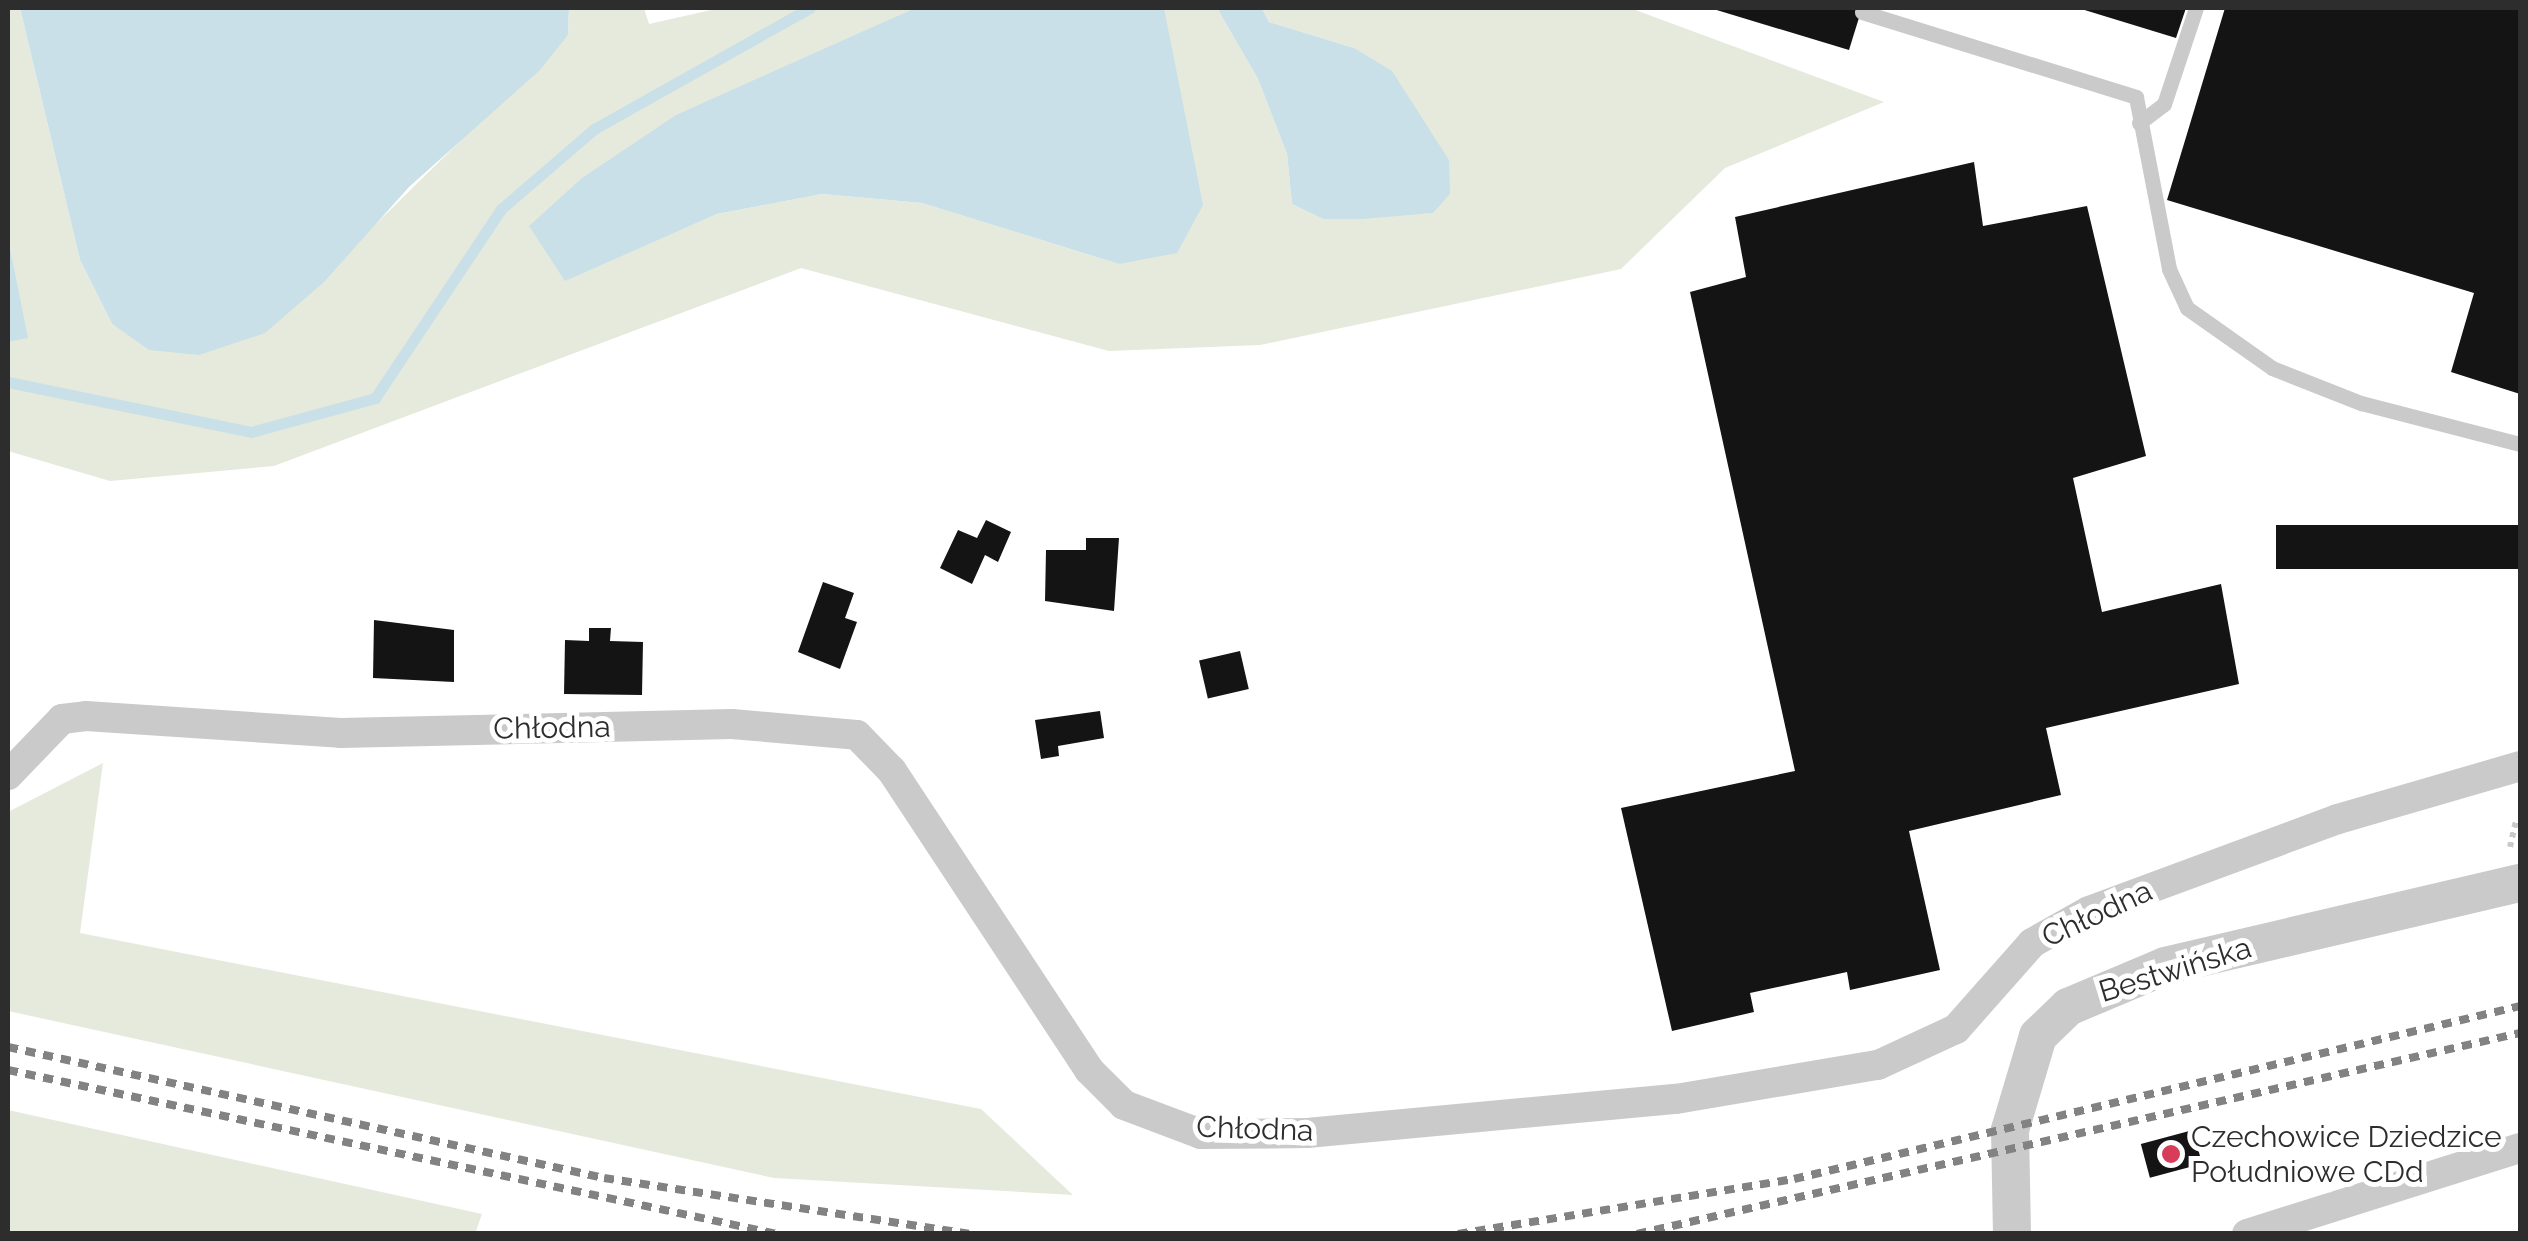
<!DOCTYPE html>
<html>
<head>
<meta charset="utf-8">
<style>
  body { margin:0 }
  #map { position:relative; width:2528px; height:1241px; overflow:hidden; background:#fff; font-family:Raleway,sans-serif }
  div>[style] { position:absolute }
  .green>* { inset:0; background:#e5eadc }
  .water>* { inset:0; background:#c9e0e8 }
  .stream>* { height:11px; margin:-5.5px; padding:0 5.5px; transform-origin:5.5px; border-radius:5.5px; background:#c9e0e8 }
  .building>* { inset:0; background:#141414; transform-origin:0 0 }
  .path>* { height:6px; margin-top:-3px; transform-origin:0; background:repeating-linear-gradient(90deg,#cacaca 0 5px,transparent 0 10px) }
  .service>* { height:15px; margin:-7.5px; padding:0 7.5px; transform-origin:7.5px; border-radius:7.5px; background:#cacaca }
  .minor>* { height:30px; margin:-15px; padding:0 15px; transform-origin:15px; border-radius:15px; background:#cacaca }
  .tertiary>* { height:38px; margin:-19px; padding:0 19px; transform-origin:19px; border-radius:19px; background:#cacaca }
  .rail>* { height:8px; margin-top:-4px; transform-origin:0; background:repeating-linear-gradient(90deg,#828282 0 10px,transparent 0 18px) }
  .dots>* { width:28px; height:28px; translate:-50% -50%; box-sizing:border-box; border:5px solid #fff; border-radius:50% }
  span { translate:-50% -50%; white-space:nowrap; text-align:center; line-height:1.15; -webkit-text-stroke:10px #fff; paint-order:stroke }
  .street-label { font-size:30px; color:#2d2d2d }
  .poi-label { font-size:30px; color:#2d2d2d }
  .left { translate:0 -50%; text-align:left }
  .frame { position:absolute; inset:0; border:10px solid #2d2d2d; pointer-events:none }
</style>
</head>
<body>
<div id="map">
  <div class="green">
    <div style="clip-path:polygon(8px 8px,20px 8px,80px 260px,112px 324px,150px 350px,265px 333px,568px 35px,569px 8px,644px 8px,649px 24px,720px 8px,915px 8px,783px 68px,565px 280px,717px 214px,822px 194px,922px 203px,1119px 264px,1170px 68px,1164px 8px,1217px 8px,1258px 79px,1287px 154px,1292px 204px,1323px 219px,1433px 213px,1354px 48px,1269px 22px,1262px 8px,1630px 8px,1884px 102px,1725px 168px,1621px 269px,1260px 345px,1109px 351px,801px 268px,274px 466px,110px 481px,8px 451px,8px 342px,27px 337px,8px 238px)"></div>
    <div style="clip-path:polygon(103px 763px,80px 933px,981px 1109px,1073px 1195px,774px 1178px,8px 1011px,8px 812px)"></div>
    <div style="clip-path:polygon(8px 1110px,482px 1214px,475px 1234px,8px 1233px)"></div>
  </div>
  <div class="water">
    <div style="clip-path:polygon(20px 8px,569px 8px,568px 35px,540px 70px,409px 187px,324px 282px,265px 333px,199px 355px,149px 350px,112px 324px,80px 260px)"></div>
    <div style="clip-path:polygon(915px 8px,1164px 8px,1203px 205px,1177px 253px,1119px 264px,922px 203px,822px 194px,717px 214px,565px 281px,529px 226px,582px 178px,676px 115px)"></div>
    <div style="clip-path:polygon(1217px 8px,1262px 8px,1269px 22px,1354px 48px,1392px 71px,1449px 160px,1450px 194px,1433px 213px,1362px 219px,1323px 219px,1292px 204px,1287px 154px,1258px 79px)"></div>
    <div style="clip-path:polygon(8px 238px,28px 338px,8px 342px)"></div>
  </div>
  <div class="stream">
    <div style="left:8px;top:382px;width:248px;rotate:11.6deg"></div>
    <div style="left:251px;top:432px;width:129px;rotate:-15.3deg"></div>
    <div style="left:375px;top:398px;width:227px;rotate:-56.3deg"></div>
    <div style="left:501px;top:209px;width:123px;rotate:-40.7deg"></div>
    <div style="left:594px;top:129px;width:248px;rotate:-29.3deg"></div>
  </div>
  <div class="building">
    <div style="clip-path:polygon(1710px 8px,1862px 8px,1849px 50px)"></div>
    <div style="clip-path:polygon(2078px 8px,2186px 8px,2176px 38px)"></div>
    <div style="clip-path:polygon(2225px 8px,2520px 8px,2520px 394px,2451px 372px,2474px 293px,2167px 200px)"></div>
    <div style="clip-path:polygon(1974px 162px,1983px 226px,2087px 206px,2146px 456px,2073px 478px,2102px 612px,2221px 584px,2239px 684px,2046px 728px,2061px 795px,1909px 831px,1940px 970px,1850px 990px,1847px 972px,1750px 993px,1754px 1012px,1672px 1031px,1621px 808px,1795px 771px,1690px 292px,1746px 277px,1735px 217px)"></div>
    <div style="clip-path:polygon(986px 520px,1011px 532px,998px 562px,985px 555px,972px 584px,940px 568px,958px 530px,977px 538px)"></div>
    <div style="left:2520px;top:525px;width:44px;height:244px;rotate:90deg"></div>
    <div style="clip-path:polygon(1086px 538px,1119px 538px,1114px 611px,1045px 601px,1046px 550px,1086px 550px)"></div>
    <div style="clip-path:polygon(823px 582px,854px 593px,845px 618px,857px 622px,840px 669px,798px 652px)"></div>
    <div style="clip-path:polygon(374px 620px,454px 630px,454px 682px,373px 678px)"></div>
    <div style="clip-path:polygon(589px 628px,611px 628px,610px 641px,643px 642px,642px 695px,564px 694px,565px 640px,589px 641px)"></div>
    <div style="left:1240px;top:651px;width:39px;height:42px;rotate:77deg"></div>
    <div style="clip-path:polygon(1100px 711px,1104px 738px,1058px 746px,1059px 756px,1041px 759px,1035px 720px)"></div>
    <div style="left:2193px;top:1130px;width:35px;height:54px;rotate:75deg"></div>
  </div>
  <div class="path">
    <div style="left:2510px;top:847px;width:28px;rotate:-77deg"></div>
  </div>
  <div class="service">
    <div style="left:1862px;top:12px;width:287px;rotate:17.2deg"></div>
    <div style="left:2136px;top:97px;width:175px;rotate:79.1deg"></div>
    <div style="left:2169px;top:269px;width:43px;rotate:65.2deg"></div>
    <div style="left:2187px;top:308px;width:104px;rotate:35.2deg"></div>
    <div style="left:2272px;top:368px;width:96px;rotate:21.5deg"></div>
    <div style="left:2361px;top:403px;width:164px;rotate:14.5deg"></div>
    <div style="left:2139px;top:123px;width:31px;rotate:-37deg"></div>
    <div style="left:2164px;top:104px;width:101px;rotate:-71.6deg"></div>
  </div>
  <div class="minor">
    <div style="left:8px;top:775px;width:78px;rotate:-46deg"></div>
    <div style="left:62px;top:719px;width:24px;rotate:-7deg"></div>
    <div style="left:86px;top:716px;width:255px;rotate:3.8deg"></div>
    <div style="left:340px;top:733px;width:392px;rotate:-1.3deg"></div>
    <div style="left:732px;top:724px;width:125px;rotate:5deg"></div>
    <div style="left:857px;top:735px;width:50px;rotate:45.8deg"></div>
    <div style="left:892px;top:771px;width:358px;rotate:56.6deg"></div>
    <div style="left:1089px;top:1070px;width:49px;rotate:45deg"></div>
    <div style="left:1124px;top:1105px;width:82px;rotate:20.6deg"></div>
    <div style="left:1201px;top:1134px;width:106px;rotate:-0.5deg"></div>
    <div style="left:1307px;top:1133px;width:371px;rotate:-5.3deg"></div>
    <div style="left:1676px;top:1099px;width:205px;rotate:-9.6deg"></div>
    <div style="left:1878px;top:1065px;width:86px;rotate:-24.8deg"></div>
    <div style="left:1956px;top:1029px;width:115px;rotate:-48.5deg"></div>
    <div style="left:2032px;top:943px;width:65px;rotate:-29.3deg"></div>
    <div style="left:2089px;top:911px;width:265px;rotate:-20.3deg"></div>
    <div style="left:2338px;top:819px;width:190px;rotate:-16.2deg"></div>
    <div style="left:2247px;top:1234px;width:286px;rotate:-17.5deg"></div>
  </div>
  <div class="tertiary">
    <div style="left:2012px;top:1234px;width:104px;rotate:-91.1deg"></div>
    <div style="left:2010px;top:1130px;width:98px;rotate:-73.4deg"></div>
    <div style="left:2038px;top:1036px;width:42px;rotate:-44deg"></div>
    <div style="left:2068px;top:1007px;width:105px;rotate:-22.9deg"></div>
    <div style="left:2165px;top:966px;width:365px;rotate:-13.2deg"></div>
  </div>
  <div class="rail">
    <div style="left:8px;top:1047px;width:610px;rotate:12.4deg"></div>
    <div style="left:604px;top:1178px;width:369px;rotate:8.7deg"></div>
    <div style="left:8px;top:1070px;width:786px;rotate:12.04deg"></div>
    <div style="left:1458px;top:1234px;width:340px;rotate:-9.3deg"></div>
    <div style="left:1794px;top:1179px;width:746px;rotate:-13.4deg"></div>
    <div style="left:1637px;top:1234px;width:906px;rotate:-12.82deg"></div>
  </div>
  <div class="dots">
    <div style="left:2171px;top:1154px;background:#d73c58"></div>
  </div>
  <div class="street-label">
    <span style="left:552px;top:728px;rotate:-1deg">Chłodna</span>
    <span style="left:2097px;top:914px;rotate:-25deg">Chłodna</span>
    <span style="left:2175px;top:970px;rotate:-17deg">Bestwińska</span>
    <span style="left:1255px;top:1129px;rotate:2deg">Chłodna</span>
  </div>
  <div class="poi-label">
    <span class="left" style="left:2191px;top:1154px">Czechowice Dziedzice<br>Południowe CDd</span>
  </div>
  <div class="frame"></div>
</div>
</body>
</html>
